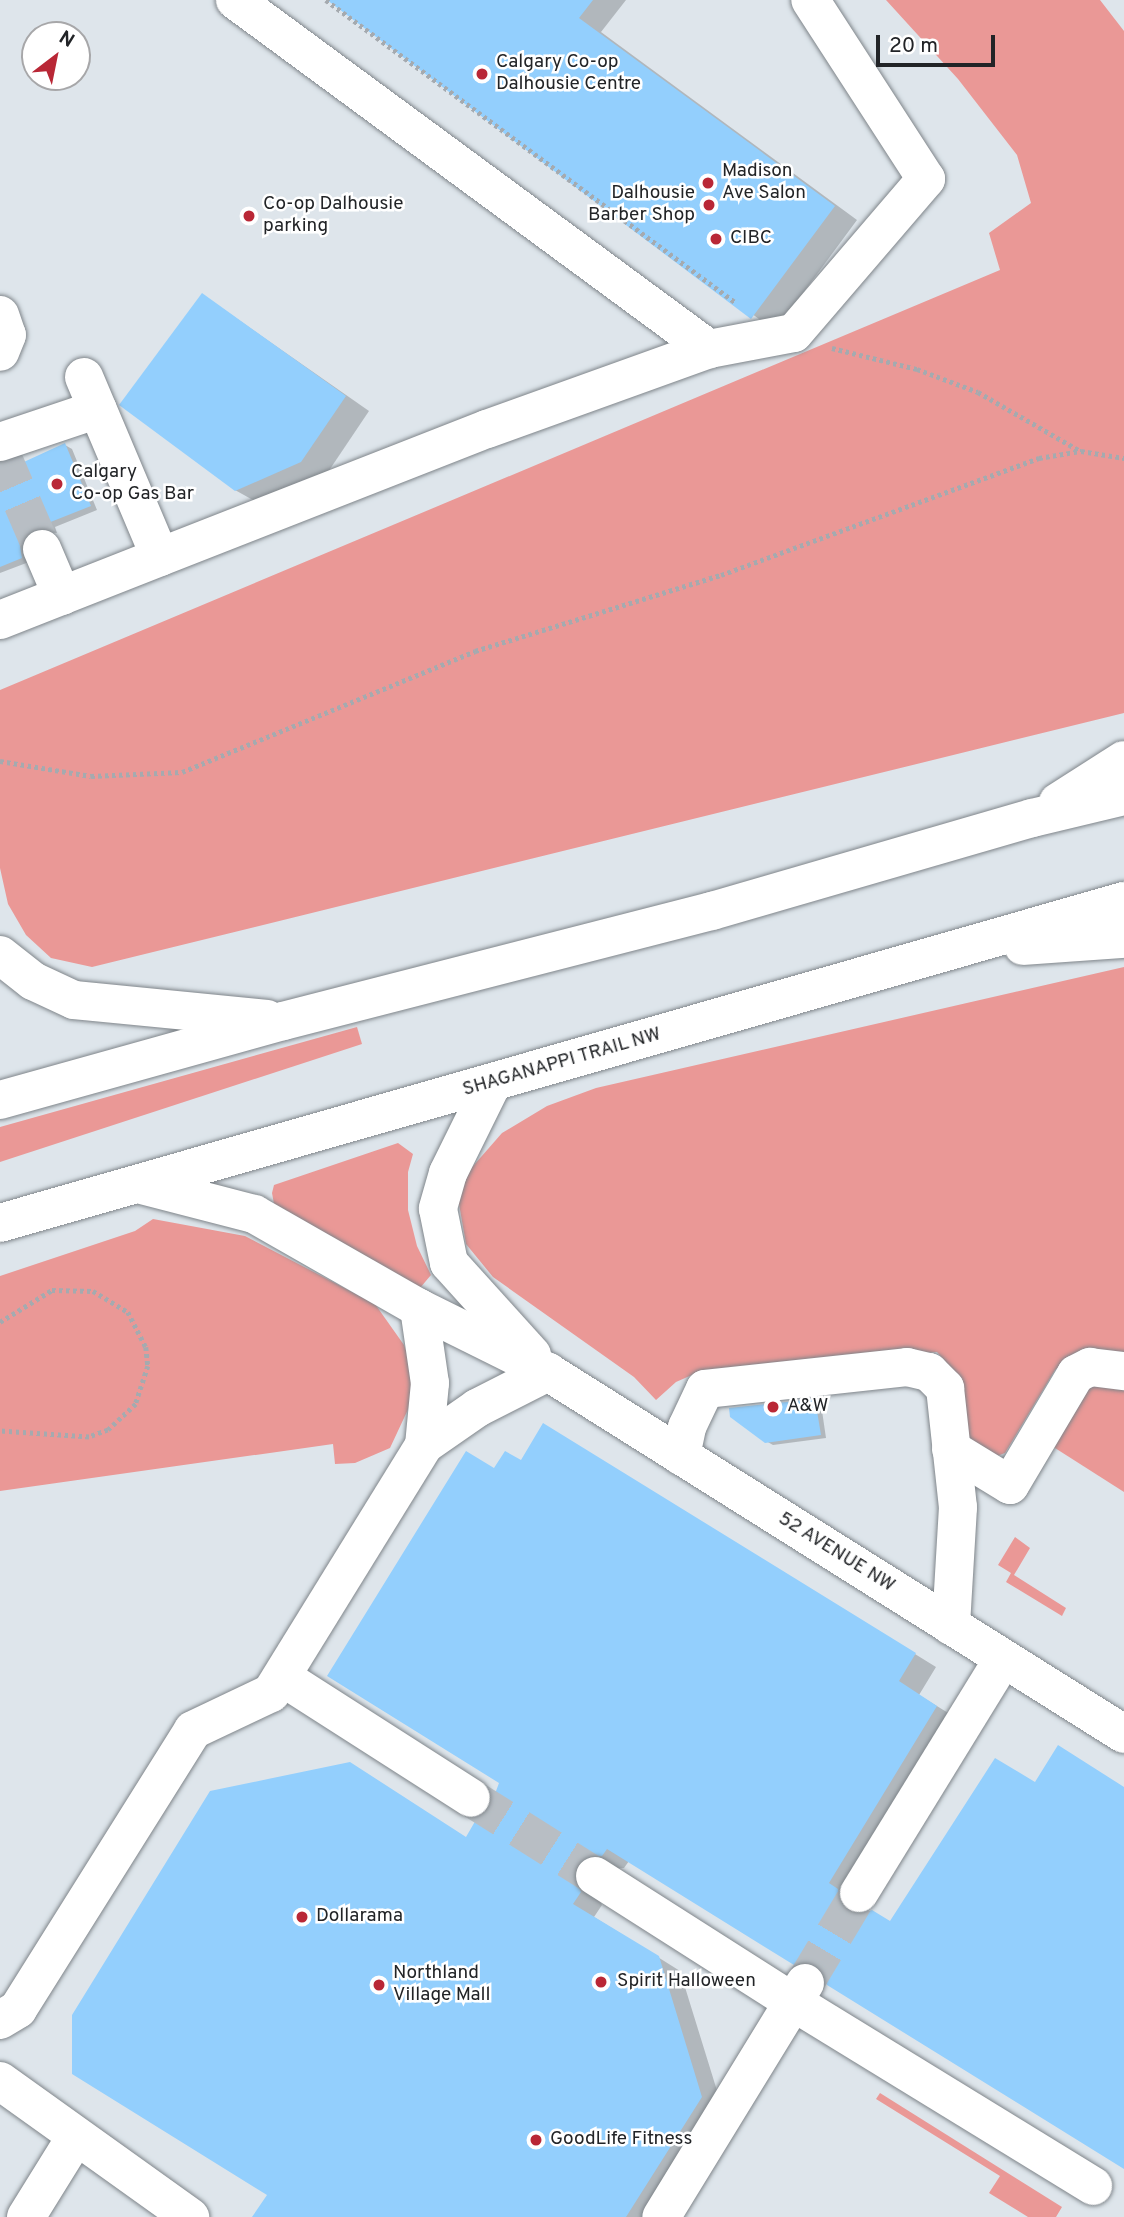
<!DOCTYPE html>
<html>
<head>
<meta charset="utf-8">
<style>
  body { margin:0 }
  #map { position:relative; width:1124px; height:2217px; overflow:hidden; background:#dee5eb; font-family:Overpass,sans-serif }
  div>[style] { position:absolute }
  .green>* { inset:0; background:#ea9896 }
  .shadow>* { inset:0; background:#0003 }
  .building>* { inset:0; background:#93cffd }
  .minor-tunnel>* { height:38px; margin-top:-19px; transform-origin:0; background:repeating-linear-gradient(90deg,#b8bec4 0 38px,transparent 0 57px) }
  .path>* { height:4.5px; margin-top:-2.25px; transform-origin:0; background:repeating-linear-gradient(90deg,#a5aaaf 0 3.5px,transparent 0 7px) }
  .roads { filter:drop-shadow(0 0 2px #7f858a) drop-shadow(0 0 2px #7f858a) }
  .minor>* { height:38px; margin:-19px; padding:0 19px; transform-origin:19px; border-radius:19px; background:#fff }
  .major>* { height:38px; margin:-19px; padding:0 19px; transform-origin:19px; border-radius:19px; background:#fff }
  .dots>* { width:19px; height:19px; translate:-50% -50%; box-sizing:border-box; border:4px solid #fff; border-radius:50% }
  span { translate:-50% -50%; white-space:nowrap; text-align:center; line-height:1.15; -webkit-text-stroke:5px #fff; paint-order:stroke }
  .poi-label { font-size:19px; color:#222427 }
  .left { translate:0 -50%; text-align:left }
  .right { translate:-100% -50%; text-align:right }
  .street-label { font-size:19px; color:#222427 }
  .north { position:absolute; left:21px; top:21px; width:70px; height:70px; box-sizing:border-box; background:#fff; border:2px solid #a7a7a9; border-radius:50%; rotate:32deg; font-size:19px; font-weight:700; line-height:28px; text-align:center; color:#222427 }
  .north::after { content:''; display:block; margin:auto; width:24px; height:32px; background:#b92736; clip-path:polygon(50% 0,100% 100%,50% 72%,0 100%) }
  .scale { position:absolute; left:876px; top:35px; width:119px; height:32px; box-sizing:border-box; border:4px solid #222427; border-top:0; padding-left:9px; font-size:21px; line-height:24px; white-space:nowrap; color:#222427; -webkit-text-stroke:5px #fff; paint-order:stroke }
</style>
</head>
<body>
<div id="map">
  <div class="green">
    <div style="clip-path:polygon(886px 0,1100px 0,1124px 31px,1124px 713px,92px 967px,51px 958px,26px 935px,8px 904px,0 868px,0 690px,1000px 270px,989px 233px,1031px 203px,1017px 155px,958px 79px)"></div>
    <div style="clip-path:polygon(1124px 967px,1124px 1353px,1091px 1350px,1071px 1357px,1055px 1370px,1005px 1453px,997px 1456px,968px 1446px,950px 1367px,937px 1352px,701px 1371px,676px 1382px,656px 1400px,634px 1377px,493px 1277px,466px 1244px,458px 1198px,467px 1173px,502px 1133px,547px 1106px,596px 1088px)"></div>
    <div style="clip-path:polygon(357px 1027px,362px 1044px,0 1162px,0 1127px)"></div>
    <div style="clip-path:polygon(398px 1143px,413px 1154px,408px 1172px,408px 1210px,417px 1246px,431px 1275px,420px 1288px,274px 1204px,272px 1193px,274px 1185px)"></div>
    <div style="clip-path:polygon(153px 1219px,245px 1236px,375px 1304px,404px 1345px,412px 1368px,411px 1403px,390px 1448px,355px 1463px,335px 1464px,333px 1444px,0 1491px,0 1276px,135px 1231px)"></div>
    <div style="clip-path:polygon(1081px 1384px,1124px 1385px,1124px 1492px,1044px 1441px)"></div>
    <div style="clip-path:polygon(1015px 1537px,1030px 1548px,1014px 1575px,1066px 1608px,1062px 1616px,1006px 1582px,1011px 1573px,998px 1565px)"></div>
    <div style="clip-path:polygon(880px 2093px,1062px 2207px,1056px 2217px,1028px 2217px,989px 2193px,1000px 2176px,876px 2099px)"></div>
  </div>
  <div class="shadow">
    <div style="clip-path:polygon(331px 0,626px 0,601px 32px,857px 220px,775px 331px)"></div>
    <div style="clip-path:polygon(203px 295px,369px 411px,326px 475px,260px 504px,235px 490px)"></div>
    <div style="clip-path:polygon(65px 445px,72px 449px,97px 510px,55px 527px,57px 533px,40px 532px,29px 562px,0 573px,0 464px,26px 463px)"></div>
    <div style="clip-path:polygon(815px 1401px,821px 1404px,826px 1438px,773px 1445px,766px 1441px)"></div>
    <div style="clip-path:polygon(565px 1438px,936px 1667px,919px 1695px,958px 1719px,859px 1903px,861px 1916px,891px 1923px,1036px 1784px,1124px 1788px,1124px 2165px,824px 1976px,795px 1963px,629px 1861px,624px 1868px,606px 1869px,594px 1888px,602px 1905px,594px 1917px,680px 1971px,723px 2110px,655px 2217px,264px 2217px,467px 1838px,490px 1811px,501px 1782px,495px 1470px,522px 1462px)"></div>
  </div>
  <div class="building">
    <div style="clip-path:polygon(327px 0,593px 0,579px 18px,835px 206px,751px 319px)"></div>
    <div style="clip-path:polygon(202px 293px,346px 396px,301px 462px,235px 491px,119px 405px)"></div>
    <div style="clip-path:polygon(65px 443px,91px 506px,48px 523px,51px 530px,33px 529px,20px 546px,22px 558px,0 567px,0 473px)"></div>
    <div style="clip-path:polygon(815px 1399px,821px 1435px,765px 1443px,730px 1417px,729px 1408px)"></div>
    <div style="clip-path:polygon(543px 1423px,916px 1653px,899px 1681px,937px 1706px,829px 1883px,838px 1889px,840px 1903px,847px 1911px,859px 1915px,872px 1910px,890px 1921px,995px 1758px,1035px 1782px,1058px 1745px,1124px 1787px,1124px 2169px,827px 1985px,816px 1964px,794px 1965px,607px 1849px,602px 1856px,586px 1856px,576px 1865px,573px 1876px,581px 1892px,573px 1904px,659px 1956px,702px 2097px,626px 2217px,252px 2217px,267px 2195px,72px 2074px,72px 2015px,210px 1791px,350px 1762px,466px 1837px,477px 1818px,489px 1810px,499px 1783px,327px 1676px,466px 1451px,494px 1468px,505px 1451px,521px 1460px)"></div>
  </div>
  <div class="minor-tunnel">
    <div style="left:0;top:451px;width:107px;rotate:66.8deg"></div>
    <div style="left:471px;top:1798px;width:146px;rotate:32.2deg"></div>
    <div style="left:805px;top:1983px;width:105px;rotate:-59deg"></div>
  </div>
  <div class="path">
    <div style="left:326px;top:0;width:508px;rotate:36.44deg"></div>
    <div style="left:832px;top:348px;width:88px;rotate:13.9deg"></div>
    <div style="left:917px;top:369px;width:65px;rotate:20.7deg"></div>
    <div style="left:978px;top:392px;width:118px;rotate:30deg"></div>
    <div style="left:0;top:761px;width:92px;rotate:9.4deg"></div>
    <div style="left:91px;top:776px;width:91px;rotate:-2.5deg"></div>
    <div style="left:182px;top:772px;width:317px;rotate:-22.4deg"></div>
    <div style="left:475px;top:651px;width:257px;rotate:-17.2deg"></div>
    <div style="left:721px;top:575px;width:339px;rotate:-20.2deg"></div>
    <div style="left:1039px;top:458px;width:43px;rotate:-9.5deg"></div>
    <div style="left:1081px;top:451px;width:44px;rotate:9.2deg"></div>
    <div style="left:0;top:1322px;width:61px;rotate:-31.6deg"></div>
    <div style="left:52px;top:1290px;width:41px;rotate:1.4deg"></div>
    <div style="left:93px;top:1291px;width:41px;rotate:31deg"></div>
    <div style="left:128px;top:1312px;width:39px;rotate:63deg"></div>
    <div style="left:146px;top:1347px;width:19px;rotate:84deg"></div>
    <div style="left:148px;top:1366px;width:40px;rotate:108deg"></div>
    <div style="left:136px;top:1404px;width:38px;rotate:137deg"></div>
    <div style="left:108px;top:1430px;width:20px;rotate:160deg"></div>
    <div style="left:89px;top:1437px;width:89px;rotate:-176.1deg"></div>
  </div>
  <div class="roads">
    <div class="minor">
      <div style="left:235px;top:0;width:589px;rotate:36.36deg"></div>
      <div style="left:0;top:315px;width:21px;rotate:71deg"></div>
      <div style="left:7px;top:335px;width:18px;rotate:112deg"></div>
      <div style="left:84px;top:377px;width:195px;rotate:67.1deg"></div>
      <div style="left:160px;top:557px;width:351px;rotate:-21.4deg"></div>
      <div style="left:487px;top:429px;width:236px;rotate:-19.8deg"></div>
      <div style="left:709px;top:349px;width:86px;rotate:-10.7deg"></div>
      <div style="left:794px;top:333px;width:203px;rotate:-49.4deg"></div>
      <div style="left:926px;top:179px;width:213px;rotate:-122.9deg"></div>
      <div style="left:0;top:442px;width:103px;rotate:-18.6deg"></div>
      <div style="left:42px;top:549px;width:51px;rotate:66.9deg"></div>
      <div style="left:0;top:620px;width:172px;rotate:-21.5deg"></div>
      <div style="left:419px;top:1308px;width:76px;rotate:81.7deg"></div>
      <div style="left:430px;top:1383px;width:62px;rotate:95.5deg"></div>
      <div style="left:951px;top:1449px;width:69px;rotate:31.4deg"></div>
      <div style="left:1010px;top:1485px;width:129px;rotate:-59.3deg"></div>
      <div style="left:1076px;top:1374px;width:16px;rotate:-27deg"></div>
      <div style="left:1090px;top:1367px;width:34px;rotate:7deg"></div>
      <div style="left:681px;top:1456px;width:30px;rotate:-78deg"></div>
      <div style="left:687px;top:1427px;width:42px;rotate:-64.7deg"></div>
      <div style="left:705px;top:1389px;width:203px;rotate:-6.2deg"></div>
      <div style="left:907px;top:1367px;width:23px;rotate:13deg"></div>
      <div style="left:929px;top:1372px;width:23px;rotate:45deg"></div>
      <div style="left:945px;top:1388px;width:120px;rotate:83.8deg"></div>
      <div style="left:958px;top:1507px;width:119px;rotate:93.4deg"></div>
      <div style="left:282px;top:1677px;width:224px;rotate:32.6deg"></div>
      <div style="left:595px;top:1876px;width:235px;rotate:32.5deg"></div>
      <div style="left:793px;top:2002px;width:252px;rotate:121.5deg"></div>
      <div style="left:859px;top:1893px;width:275px;rotate:-58.4deg"></div>
      <div style="left:805px;top:1983px;width:22px;rotate:122deg"></div>
      <div style="left:793px;top:2002px;width:352px;rotate:31.5deg"></div>
      <div style="left:0;top:2020px;width:21px;rotate:-31deg"></div>
      <div style="left:18px;top:2009px;width:329px;rotate:-57.9deg"></div>
      <div style="left:193px;top:1730px;width:86px;rotate:-25.4deg"></div>
      <div style="left:271px;top:1693px;width:291px;rotate:-58.3deg"></div>
      <div style="left:424px;top:1445px;width:65px;rotate:-34.9deg"></div>
      <div style="left:477px;top:1408px;width:80px;rotate:-26.9deg"></div>
      <div style="left:548px;top:1372px;width:680px;rotate:32.15deg"></div>
      <div style="left:0;top:2081px;width:234px;rotate:35.6deg"></div>
      <div style="left:26px;top:2217px;width:93px;rotate:-58.2deg"></div>
    </div>
    <div class="major">
      <div style="left:1058px;top:802px;width:78px;rotate:-32.5deg"></div>
      <div style="left:1023px;top:946px;width:101px;rotate:-4deg"></div>
      <div style="left:0;top:955px;width:42px;rotate:38.2deg"></div>
      <div style="left:33px;top:981px;width:45px;rotate:24.9deg"></div>
      <div style="left:74px;top:1000px;width:194px;rotate:5.6deg"></div>
      <div style="left:492px;top:1084px;width:99px;rotate:116.3deg"></div>
      <div style="left:448px;top:1173px;width:37px;rotate:106deg"></div>
      <div style="left:438px;top:1209px;width:55px;rotate:78.5deg"></div>
      <div style="left:449px;top:1263px;width:124px;rotate:47.9deg"></div>
      <div style="left:0;top:1100px;width:294px;rotate:-15.6deg"></div>
      <div style="left:283px;top:1021px;width:443px;rotate:-14.4deg"></div>
      <div style="left:712px;top:911px;width:333px;rotate:-16.2deg"></div>
      <div style="left:1032px;top:818px;width:95px;rotate:-13.4deg"></div>
      <div style="left:142px;top:1185px;width:116px;rotate:14.5deg"></div>
      <div style="left:254px;top:1214px;width:190px;rotate:29.7deg"></div>
      <div style="left:419px;top:1308px;width:144px;rotate:26.4deg"></div>
      <div style="left:0;top:1223px;width:1169px;rotate:-15.99deg"></div>
    </div>
  </div>
  <div class="dots">
    <div style="left:482px;top:74px;background:#b92736"></div>
    <div style="left:708px;top:183px;background:#b92736"></div>
    <div style="left:709px;top:205px;background:#b92736"></div>
    <div style="left:249px;top:216px;background:#b92736"></div>
    <div style="left:716px;top:239px;background:#b92736"></div>
    <div style="left:57px;top:484px;background:#b92736"></div>
    <div style="left:773px;top:1407px;background:#b92736"></div>
    <div style="left:302px;top:1917px;background:#b92736"></div>
    <div style="left:601px;top:1982px;background:#b92736"></div>
    <div style="left:379px;top:1985px;background:#b92736"></div>
    <div style="left:536px;top:2140px;background:#b92736"></div>
  </div>
  <div class="poi-label">
    <span class="left" style="left:496px;top:74px">Calgary Co-op<br>Dalhousie Centre</span>
    <span class="left" style="left:722px;top:183px">Madison<br>Ave Salon</span>
    <span class="right" style="left:695px;top:205px">Dalhousie<br>Barber Shop</span>
    <span class="left" style="left:263px;top:216px">Co-op Dalhousie<br>parking</span>
    <span class="left" style="left:730px;top:239px">CIBC</span>
    <span class="left" style="left:71px;top:484px">Calgary<br>Co-op Gas Bar</span>
    <span class="left" style="left:787px;top:1407px">A&amp;W</span>
    <span class="left" style="left:316px;top:1917px">Dollarama</span>
    <span class="left" style="left:393px;top:1985px">Northland<br>Village Mall</span>
    <span class="left" style="left:617px;top:1982px">Spirit Halloween</span>
    <span class="left" style="left:550px;top:2140px">GoodLife Fitness</span>
  </div>
  <div class="street-label">
    <span style="left:562px;top:1063px;rotate:-16deg">SHAGANAPPI TRAIL NW</span>
    <span style="left:836px;top:1553px;rotate:32deg">52 AVENUE NW</span>
  </div>
  <div class="north">N</div>
  <div class="scale">20 m</div>
</div>
</body>
</html>
